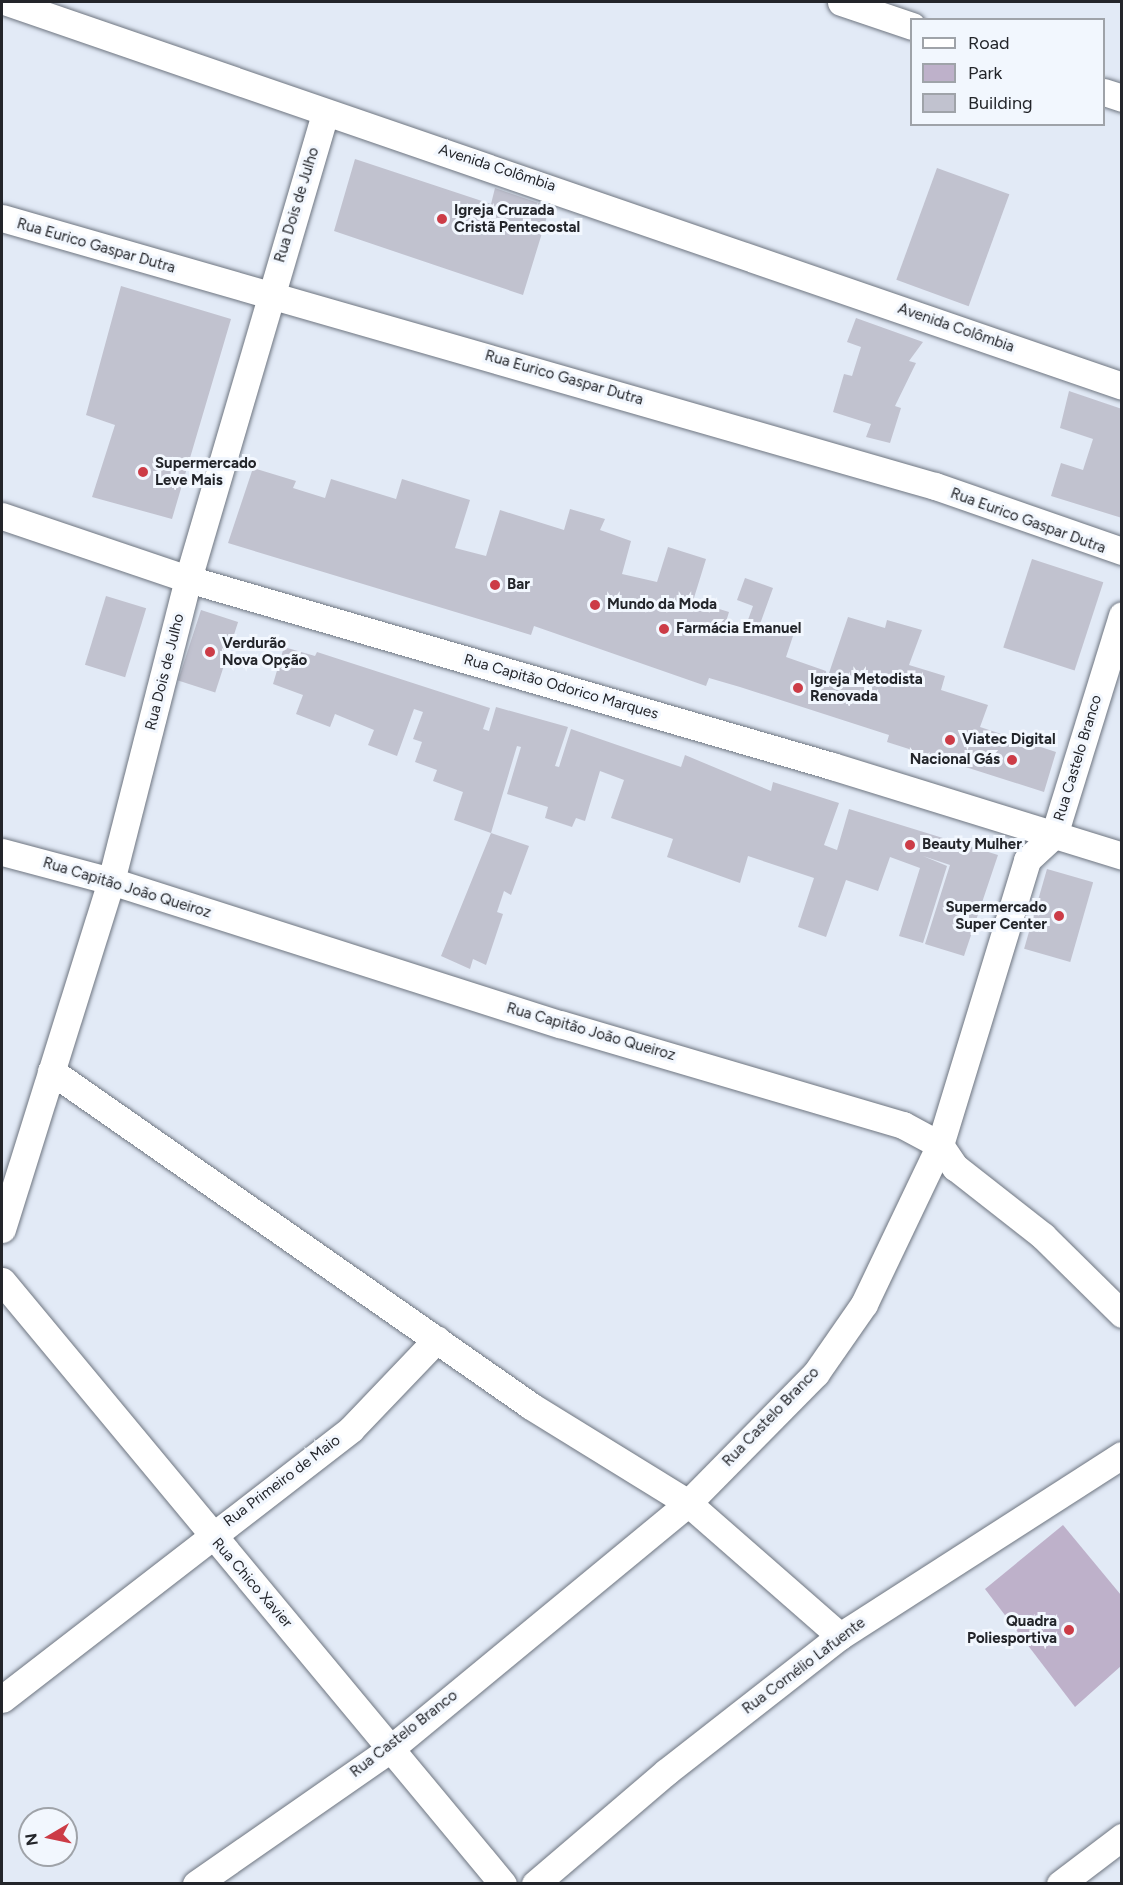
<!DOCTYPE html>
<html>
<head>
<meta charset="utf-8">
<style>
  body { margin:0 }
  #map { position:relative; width:1123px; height:1885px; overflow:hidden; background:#e2eaf6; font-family:Figtree,sans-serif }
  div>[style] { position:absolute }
  .green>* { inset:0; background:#beb1ca }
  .building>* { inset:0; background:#c1c2cf; transform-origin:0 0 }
  .roads { filter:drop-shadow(0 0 2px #6e7580) drop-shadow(0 0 2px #6e7580) }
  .street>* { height:27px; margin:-13.5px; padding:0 13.5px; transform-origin:13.5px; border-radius:13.5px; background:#fff }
  .dots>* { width:16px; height:16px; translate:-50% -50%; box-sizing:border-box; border:3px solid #f2f7fe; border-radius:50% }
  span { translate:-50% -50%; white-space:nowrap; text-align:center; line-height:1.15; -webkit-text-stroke:6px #f2f7fe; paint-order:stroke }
  .street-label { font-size:15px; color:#23252a }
  .poi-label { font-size:15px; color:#23252a; font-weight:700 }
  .left { translate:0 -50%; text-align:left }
  .right { translate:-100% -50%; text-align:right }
  .frame { position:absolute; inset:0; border:3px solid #23252a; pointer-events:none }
  .legend { position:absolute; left:910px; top:18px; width:195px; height:108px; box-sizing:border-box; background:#f2f7fe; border:2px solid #9fa3a9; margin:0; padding:8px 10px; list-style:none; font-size:18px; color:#23252a }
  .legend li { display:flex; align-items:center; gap:12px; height:30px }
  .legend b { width:30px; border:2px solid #9fa3a9 }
  .north { position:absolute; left:18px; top:1807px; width:60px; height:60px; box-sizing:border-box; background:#f2f7fe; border:2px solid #9fa3a9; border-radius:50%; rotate:261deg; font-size:16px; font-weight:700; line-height:24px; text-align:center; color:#23252a }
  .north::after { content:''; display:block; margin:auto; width:21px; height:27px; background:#cc3c47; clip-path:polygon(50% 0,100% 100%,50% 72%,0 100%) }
</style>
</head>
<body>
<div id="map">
  <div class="green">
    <div style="clip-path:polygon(1063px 1525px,1121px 1595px,1121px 1666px,1075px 1707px,985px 1589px)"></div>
  </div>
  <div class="building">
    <div style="clip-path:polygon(355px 159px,491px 204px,495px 188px,550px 207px,523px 295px,334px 231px)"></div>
    <div style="left:937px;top:168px;width:77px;height:119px;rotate:20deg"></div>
    <div style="clip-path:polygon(121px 286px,231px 319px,172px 519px,92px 497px,115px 425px,86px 415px)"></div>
    <div style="clip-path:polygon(856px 318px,923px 342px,909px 361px,916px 363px,895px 406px,901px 408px,890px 443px,866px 437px,871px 424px,833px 412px,844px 374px,852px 376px,861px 347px,847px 342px)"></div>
    <div style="clip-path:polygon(1069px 391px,1122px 409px,1122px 518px,1051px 496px,1061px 463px,1083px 470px,1093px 439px,1060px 428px)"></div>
    <div style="clip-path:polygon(253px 468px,296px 481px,293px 488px,325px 498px,331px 479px,396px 499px,402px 479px,470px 500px,455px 548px,486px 556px,500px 510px,564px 530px,570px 509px,605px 519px,600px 530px,631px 541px,622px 574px,657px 582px,668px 547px,706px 559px,693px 601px,729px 612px,725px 625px,744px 631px,753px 606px,737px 600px,745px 578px,773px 588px,760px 624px,793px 636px,786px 657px,826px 671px,827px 679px,848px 617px,885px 628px,887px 620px,922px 630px,909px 665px,945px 676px,941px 690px,988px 705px,980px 727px,1056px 752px,1044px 792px,887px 742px,889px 735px,740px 687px,709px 678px,706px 686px,534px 626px,531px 635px,228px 543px)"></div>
    <div style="left:1032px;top:559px;width:75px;height:93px;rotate:18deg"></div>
    <div style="left:106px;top:596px;width:42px;height:72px;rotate:17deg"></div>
    <div style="left:201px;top:610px;width:39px;height:74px;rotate:18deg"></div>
    <div style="clip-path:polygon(284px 647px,315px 656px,317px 652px,490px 708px,483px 729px,489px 731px,496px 707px,568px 727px,555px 766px,559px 767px,571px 729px,681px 767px,685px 755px,771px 791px,773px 782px,839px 803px,824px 845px,837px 850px,849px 809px,998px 855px,964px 956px,925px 944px,950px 865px,923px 856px,947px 866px,923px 943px,899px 936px,920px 868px,890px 857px,878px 891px,846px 880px,826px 937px,798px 927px,814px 878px,748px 856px,740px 883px,667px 857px,673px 839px,611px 818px,624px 780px,600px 771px,585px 821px,576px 818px,572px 827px,545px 818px,548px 807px,507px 794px,521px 747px,517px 746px,491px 833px,454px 820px,463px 792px,433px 781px,437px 770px,415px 762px,422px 742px,413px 739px,423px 712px,414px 709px,397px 756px,368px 745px,374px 730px,335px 714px,330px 727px,296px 714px,303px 695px,273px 684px)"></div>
    <div style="clip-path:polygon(491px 833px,529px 846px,511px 895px,504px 891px,497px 912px,503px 914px,486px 965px,473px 959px,470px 969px,441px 956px)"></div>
    <div style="left:1047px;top:869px;width:48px;height:83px;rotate:16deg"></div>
  </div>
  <div class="roads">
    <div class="street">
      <div style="left:7px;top:2px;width:1179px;rotate:19deg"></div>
      <div style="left:841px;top:2px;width:75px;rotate:18.7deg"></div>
      <div style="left:1104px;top:92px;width:19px;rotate:18deg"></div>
      <div style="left:2px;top:218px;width:971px;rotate:16.03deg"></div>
      <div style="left:935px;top:486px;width:198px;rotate:19.2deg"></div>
      <div style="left:2px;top:516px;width:196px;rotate:18.7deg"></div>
      <div style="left:188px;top:579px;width:671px;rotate:16.19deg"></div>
      <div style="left:832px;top:766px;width:304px;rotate:17.2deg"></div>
      <div style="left:2px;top:852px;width:113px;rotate:14.9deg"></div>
      <div style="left:111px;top:881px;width:471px;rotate:17.7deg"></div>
      <div style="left:560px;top:1024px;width:358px;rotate:16.4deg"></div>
      <div style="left:903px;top:1125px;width:42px;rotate:28.4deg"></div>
      <div style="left:940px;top:1145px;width:27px;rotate:56deg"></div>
      <div style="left:955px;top:1167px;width:112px;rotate:38.1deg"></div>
      <div style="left:1043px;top:1236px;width:111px;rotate:44.6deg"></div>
      <div style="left:51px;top:1071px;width:585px;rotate:34.91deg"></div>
      <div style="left:531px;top:1406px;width:185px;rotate:31.7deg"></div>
      <div style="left:688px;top:1503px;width:202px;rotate:41.2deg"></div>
      <div style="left:2px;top:1229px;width:365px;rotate:-72.6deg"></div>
      <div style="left:111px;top:881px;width:312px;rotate:-75.7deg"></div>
      <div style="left:188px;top:579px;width:484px;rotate:-73.6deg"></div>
      <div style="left:2px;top:1281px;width:784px;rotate:50.28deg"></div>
      <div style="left:2px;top:1699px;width:441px;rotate:-37.7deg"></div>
      <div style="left:351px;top:1429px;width:124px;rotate:-46.3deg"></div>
      <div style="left:196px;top:1884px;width:236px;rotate:-34.8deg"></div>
      <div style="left:390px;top:1749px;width:386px;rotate:-39.5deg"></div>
      <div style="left:688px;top:1503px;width:182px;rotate:-45.4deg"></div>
      <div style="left:816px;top:1373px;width:84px;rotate:-55.2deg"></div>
      <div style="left:864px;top:1304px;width:176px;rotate:-64.5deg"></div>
      <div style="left:940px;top:1145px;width:298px;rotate:-73deg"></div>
      <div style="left:1027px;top:860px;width:37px;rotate:-43deg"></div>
      <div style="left:1054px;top:835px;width:230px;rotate:-72.8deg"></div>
      <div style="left:535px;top:1884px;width:172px;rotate:-40.5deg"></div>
      <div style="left:666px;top:1772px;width:221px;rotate:-38deg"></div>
      <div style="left:840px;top:1636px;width:335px;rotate:-32.7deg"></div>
      <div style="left:1060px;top:1884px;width:78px;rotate:-37.2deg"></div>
    </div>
  </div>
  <div class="dots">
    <div style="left:442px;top:219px;background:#cc3c47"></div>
    <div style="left:143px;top:472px;background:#cc3c47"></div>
    <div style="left:495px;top:585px;background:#cc3c47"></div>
    <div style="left:595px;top:605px;background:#cc3c47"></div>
    <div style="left:664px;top:629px;background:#cc3c47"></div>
    <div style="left:210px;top:652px;background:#cc3c47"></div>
    <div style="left:798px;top:688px;background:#cc3c47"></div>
    <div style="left:950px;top:740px;background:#cc3c47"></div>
    <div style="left:1012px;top:760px;background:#cc3c47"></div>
    <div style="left:910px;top:845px;background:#cc3c47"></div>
    <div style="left:1059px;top:916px;background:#cc3c47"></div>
    <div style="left:1069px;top:1630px;background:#cc3c47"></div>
  </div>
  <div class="street-label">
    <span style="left:497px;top:168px;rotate:18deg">Avenida Colômbia</span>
    <span style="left:297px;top:205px;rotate:-73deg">Rua Dois de Julho</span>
    <span style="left:96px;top:246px;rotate:16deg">Rua Eurico Gaspar Dutra</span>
    <span style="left:956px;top:328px;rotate:19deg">Avenida Colômbia</span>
    <span style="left:564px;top:378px;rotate:16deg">Rua Eurico Gaspar Dutra</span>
    <span style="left:1028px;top:521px;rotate:20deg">Rua Eurico Gaspar Dutra</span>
    <span style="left:165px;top:672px;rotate:-76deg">Rua Dois de Julho</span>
    <span style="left:561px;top:687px;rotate:16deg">Rua Capitão Odorico Marques</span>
    <span style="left:1078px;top:758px;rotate:-73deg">Rua Castelo Branco</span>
    <span style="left:127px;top:888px;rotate:17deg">Rua Capitão João Queiroz</span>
    <span style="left:591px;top:1032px;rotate:16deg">Rua Capitão João Queiroz</span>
    <span style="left:771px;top:1417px;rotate:-46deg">Rua Castelo Branco</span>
    <span style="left:282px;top:1481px;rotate:-37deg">Rua Primeiro de Maio</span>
    <span style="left:252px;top:1583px;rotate:49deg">Rua Chico Xavier</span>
    <span style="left:804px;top:1666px;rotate:-37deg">Rua Cornélio Lafuente</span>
    <span style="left:404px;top:1734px;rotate:-38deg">Rua Castelo Branco</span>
  </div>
  <div class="poi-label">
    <span class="left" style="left:454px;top:219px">Igreja Cruzada<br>Cristã Pentecostal</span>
    <span class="left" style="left:155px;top:472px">Supermercado<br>Leve Mais</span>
    <span class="left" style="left:507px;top:585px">Bar</span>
    <span class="left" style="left:607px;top:605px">Mundo da Moda</span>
    <span class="left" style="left:676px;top:629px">Farmácia Emanuel</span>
    <span class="left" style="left:222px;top:652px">Verdurão<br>Nova Opção</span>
    <span class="left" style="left:810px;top:688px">Igreja Metodista<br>Renovada</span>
    <span class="left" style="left:962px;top:740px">Viatec Digital</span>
    <span class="right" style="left:1000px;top:760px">Nacional Gás</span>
    <span class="left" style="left:922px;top:845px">Beauty Mulher</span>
    <span class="right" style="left:1047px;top:916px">Supermercado<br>Super Center</span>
    <span class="right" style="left:1057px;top:1630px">Quadra<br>Poliesportiva</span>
  </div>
  <div class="frame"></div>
  <ul class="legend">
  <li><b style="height:8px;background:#fff"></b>Road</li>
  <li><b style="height:16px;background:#beb1ca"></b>Park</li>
  <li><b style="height:16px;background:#c1c2cf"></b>Building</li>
  </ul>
  <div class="north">N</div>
</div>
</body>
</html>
